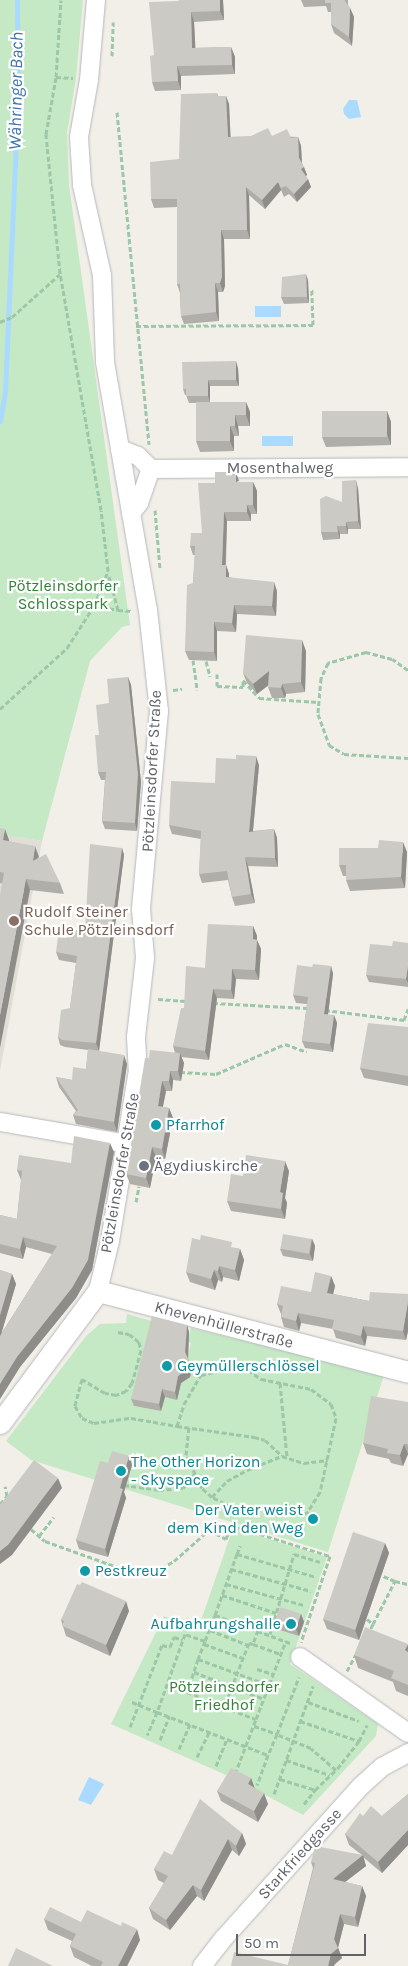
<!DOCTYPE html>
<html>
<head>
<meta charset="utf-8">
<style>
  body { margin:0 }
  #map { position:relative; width:408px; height:1966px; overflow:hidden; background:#f1efe8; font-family:Karla,sans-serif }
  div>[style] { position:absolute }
  .education>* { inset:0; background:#e1ded6 }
  .green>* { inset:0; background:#c5e8c5 }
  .water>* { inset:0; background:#aadaff; transform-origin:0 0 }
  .stream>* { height:5px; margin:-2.5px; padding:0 2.5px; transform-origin:2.5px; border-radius:2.5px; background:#aadaff }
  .path>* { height:3px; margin-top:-1.5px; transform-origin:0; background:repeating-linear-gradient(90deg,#9cc7a9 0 5px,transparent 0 7.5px) }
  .roads { filter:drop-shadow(0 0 1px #b5b8bc) drop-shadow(0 0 1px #b5b8bc) }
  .minor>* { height:18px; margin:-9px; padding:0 9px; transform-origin:9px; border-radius:9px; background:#fff }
  .tertiary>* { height:21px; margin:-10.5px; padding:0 10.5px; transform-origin:10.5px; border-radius:10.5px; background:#fff }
  .wall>* { inset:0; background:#afaea9 }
  .shaded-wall>* { inset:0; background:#8f8d8a }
  .building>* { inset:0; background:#cccac5; transform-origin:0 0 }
  .dots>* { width:14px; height:14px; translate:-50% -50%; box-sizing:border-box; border:2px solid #fff; border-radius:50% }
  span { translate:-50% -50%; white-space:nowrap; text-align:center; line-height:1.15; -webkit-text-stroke:4.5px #fff; paint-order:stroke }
  .street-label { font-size:16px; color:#5f6368 }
  .park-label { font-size:16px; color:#348238 }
  .education-label { font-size:16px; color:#785e54 }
  .left { translate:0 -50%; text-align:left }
  .culture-label { font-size:16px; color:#0d838f }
  .right { translate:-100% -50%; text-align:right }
  .worship-label { font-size:16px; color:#5b616d }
  .water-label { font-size:18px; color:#4174aa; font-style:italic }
  .scale { position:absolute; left:236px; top:1934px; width:130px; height:22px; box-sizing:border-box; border:2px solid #5f6368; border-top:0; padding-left:6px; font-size:15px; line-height:18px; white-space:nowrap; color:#5f6368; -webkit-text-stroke:4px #fff; paint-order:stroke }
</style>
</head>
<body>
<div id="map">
  <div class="education">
    <div style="clip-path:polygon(0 834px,42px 841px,0 1071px)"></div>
  </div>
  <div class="green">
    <div style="clip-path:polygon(0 0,83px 0,76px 78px,67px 133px,69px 185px,130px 625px,122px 627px,90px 661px,42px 841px,0 834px)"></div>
    <div style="clip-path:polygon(127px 1314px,166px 1325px,134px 1406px,161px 1411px,165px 1397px,177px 1399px,191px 1343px,187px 1342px,191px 1328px,384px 1375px,328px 1552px,31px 1460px,6px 1441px,86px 1336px,100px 1324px,126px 1323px)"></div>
    <div style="clip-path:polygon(233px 1528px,327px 1557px,290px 1664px,378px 1724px,376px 1736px,303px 1815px,235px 1779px,111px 1724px,164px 1616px,198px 1629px)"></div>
  </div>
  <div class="water">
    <div style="clip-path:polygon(349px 100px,357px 100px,361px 117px,349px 119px,344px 114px,343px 109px)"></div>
    <div style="left:281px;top:306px;width:11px;height:26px;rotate:90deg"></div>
    <div style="left:262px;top:436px;width:31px;height:10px"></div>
    <div style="clip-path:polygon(89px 1777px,104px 1784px,91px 1805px,78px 1800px)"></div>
  </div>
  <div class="stream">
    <div style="left:0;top:421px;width:29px;rotate:-80deg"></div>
    <div style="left:5px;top:392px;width:296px;rotate:-87.5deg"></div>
    <div style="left:18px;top:96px;width:96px;rotate:-90.6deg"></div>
  </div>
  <div class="path">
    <div style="left:112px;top:56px;width:34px;rotate:-88deg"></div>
    <div style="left:56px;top:77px;width:17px;rotate:3deg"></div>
    <div style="left:117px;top:112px;width:334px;rotate:84.5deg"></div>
    <div style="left:0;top:322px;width:13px;rotate:-23deg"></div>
    <div style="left:12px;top:317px;width:64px;rotate:-41.9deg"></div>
    <div style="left:136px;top:326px;width:177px;rotate:-0.3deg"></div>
    <div style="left:313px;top:325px;width:37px;rotate:-92deg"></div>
    <div style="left:155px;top:510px;width:58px;rotate:85.1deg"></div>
    <div style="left:94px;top:606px;width:24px;rotate:9deg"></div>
    <div style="left:118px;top:610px;width:38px;rotate:-105deg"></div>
    <div style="left:118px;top:610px;width:14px;rotate:4deg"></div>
    <div style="left:193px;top:660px;width:30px;rotate:82deg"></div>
    <div style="left:206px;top:661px;width:16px;rotate:75deg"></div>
    <div style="left:408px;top:670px;width:19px;rotate:-145deg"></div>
    <div style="left:392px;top:659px;width:27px;rotate:-165deg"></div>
    <div style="left:366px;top:652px;width:40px;rotate:164deg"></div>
    <div style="left:328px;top:663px;width:17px;rotate:115deg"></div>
    <div style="left:321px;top:678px;width:36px;rotate:95deg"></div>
    <div style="left:318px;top:714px;width:33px;rotate:70deg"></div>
    <div style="left:329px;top:745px;width:17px;rotate:31deg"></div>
    <div style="left:344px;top:754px;width:64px;rotate:3.6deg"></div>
    <div style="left:217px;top:674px;width:12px;rotate:90deg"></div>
    <div style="left:217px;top:686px;width:26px;rotate:2deg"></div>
    <div style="left:243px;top:687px;width:7px;rotate:-90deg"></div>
    <div style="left:243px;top:680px;width:24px;rotate:48deg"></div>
    <div style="left:259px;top:698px;width:59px;rotate:3.9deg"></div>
    <div style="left:173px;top:690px;width:9px;rotate:-6deg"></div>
    <div style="left:0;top:709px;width:91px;rotate:-42.3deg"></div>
    <div style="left:67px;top:648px;width:50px;rotate:-57.3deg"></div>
    <div style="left:94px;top:606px;width:38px;rotate:-68deg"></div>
    <div style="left:108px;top:571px;width:61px;rotate:-96.5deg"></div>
    <div style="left:101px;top:510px;width:241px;rotate:-99.8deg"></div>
    <div style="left:60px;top:273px;width:140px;rotate:-95.8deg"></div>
    <div style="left:46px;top:134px;width:58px;rotate:-80deg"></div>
    <div style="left:56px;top:77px;width:77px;rotate:-86.3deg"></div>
    <div style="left:158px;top:999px;width:28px;rotate:4deg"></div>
    <div style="left:213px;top:1003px;width:95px;rotate:3deg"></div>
    <div style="left:325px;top:1010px;width:80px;rotate:7.2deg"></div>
    <div style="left:404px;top:1020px;width:12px;rotate:-70deg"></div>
    <div style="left:180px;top:1072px;width:36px;rotate:3deg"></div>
    <div style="left:216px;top:1074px;width:75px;rotate:-23.5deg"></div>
    <div style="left:285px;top:1044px;width:23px;rotate:20deg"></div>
    <div style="left:136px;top:1202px;width:16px;rotate:-79deg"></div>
    <div style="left:118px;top:1332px;width:11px;rotate:10deg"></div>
    <div style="left:129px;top:1334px;width:13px;rotate:39deg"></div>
    <div style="left:139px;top:1342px;width:8px;rotate:76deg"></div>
    <div style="left:141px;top:1350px;width:34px;rotate:105deg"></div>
    <div style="left:132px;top:1383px;width:10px;rotate:127deg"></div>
    <div style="left:126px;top:1391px;width:11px;rotate:158deg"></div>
    <div style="left:116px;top:1395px;width:11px;rotate:-170deg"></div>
    <div style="left:105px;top:1393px;width:27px;rotate:-149deg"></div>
    <div style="left:82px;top:1379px;width:28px;rotate:105deg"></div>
    <div style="left:75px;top:1406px;width:14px;rotate:60deg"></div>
    <div style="left:82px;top:1418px;width:13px;rotate:23deg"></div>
    <div style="left:94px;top:1423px;width:37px;rotate:-8deg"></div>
    <div style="left:131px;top:1418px;width:47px;rotate:9.9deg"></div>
    <div style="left:177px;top:1426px;width:23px;rotate:-72deg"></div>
    <div style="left:184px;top:1404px;width:34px;rotate:-60deg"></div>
    <div style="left:201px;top:1375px;width:32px;rotate:-13deg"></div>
    <div style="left:232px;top:1368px;width:16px;rotate:7deg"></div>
    <div style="left:248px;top:1370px;width:16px;rotate:35deg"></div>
    <div style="left:261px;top:1379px;width:51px;rotate:11.3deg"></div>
    <div style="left:311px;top:1389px;width:25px;rotate:37deg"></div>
    <div style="left:331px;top:1404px;width:15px;rotate:70deg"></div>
    <div style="left:336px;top:1418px;width:76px;rotate:102.2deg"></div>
    <div style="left:320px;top:1492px;width:25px;rotate:122deg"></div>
    <div style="left:307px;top:1513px;width:11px;rotate:175deg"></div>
    <div style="left:296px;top:1514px;width:13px;rotate:-151deg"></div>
    <div style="left:285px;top:1508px;width:54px;rotate:-178.9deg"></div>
    <div style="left:231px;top:1507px;width:21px;rotate:-152deg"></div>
    <div style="left:212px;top:1497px;width:13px;rotate:-138deg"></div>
    <div style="left:202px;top:1488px;width:37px;rotate:-116deg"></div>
    <div style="left:186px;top:1455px;width:28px;rotate:-84deg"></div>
    <div style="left:280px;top:1383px;width:74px;rotate:84.6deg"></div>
    <div style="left:177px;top:1426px;width:78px;rotate:8.1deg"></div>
    <div style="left:254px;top:1437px;width:11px;rotate:15deg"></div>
    <div style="left:265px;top:1440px;width:23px;rotate:43deg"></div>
    <div style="left:282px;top:1456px;width:23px;rotate:18deg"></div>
    <div style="left:304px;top:1463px;width:24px;rotate:-7deg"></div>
    <div style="left:124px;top:1485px;width:35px;rotate:8deg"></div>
    <div style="left:159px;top:1490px;width:24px;rotate:-5deg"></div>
    <div style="left:183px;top:1488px;width:19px;rotate:-51deg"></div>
    <div style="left:212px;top:1497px;width:22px;rotate:-47deg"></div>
    <div style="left:227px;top:1481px;width:23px;rotate:-29deg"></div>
    <div style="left:247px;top:1470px;width:38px;rotate:-22deg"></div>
    <div style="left:0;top:1504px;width:11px;rotate:-49deg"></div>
    <div style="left:7px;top:1496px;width:10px;rotate:-101deg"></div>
    <div style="left:31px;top:1529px;width:18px;rotate:41deg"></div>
    <div style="left:45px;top:1541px;width:95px;rotate:19.8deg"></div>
    <div style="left:134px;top:1573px;width:21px;rotate:-3deg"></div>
    <div style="left:155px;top:1572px;width:22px;rotate:-30deg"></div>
    <div style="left:174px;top:1561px;width:47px;rotate:-41.5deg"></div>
    <div style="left:209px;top:1530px;width:19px;rotate:28deg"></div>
    <div style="left:226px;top:1539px;width:15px;rotate:-70deg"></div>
    <div style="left:231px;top:1525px;width:104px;rotate:17.4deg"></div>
    <div style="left:330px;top:1556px;width:91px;rotate:108.6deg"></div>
    <div style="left:39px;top:1536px;width:24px;rotate:-52deg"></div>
    <div style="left:237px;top:1554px;width:9px;rotate:-69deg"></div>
    <div style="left:231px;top:1569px;width:83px;rotate:15.4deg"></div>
    <div style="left:395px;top:1581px;width:13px;rotate:13deg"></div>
    <div style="left:226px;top:1584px;width:81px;rotate:15.1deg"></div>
    <div style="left:222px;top:1595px;width:57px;rotate:18.4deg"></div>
    <div style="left:215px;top:1615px;width:28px;rotate:111deg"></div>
    <div style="left:205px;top:1641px;width:21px;rotate:-161deg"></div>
    <div style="left:185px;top:1634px;width:83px;rotate:109.7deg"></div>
    <div style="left:157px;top:1712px;width:119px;rotate:21.2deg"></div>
    <div style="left:268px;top:1755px;width:32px;rotate:110deg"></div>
    <div style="left:367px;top:1619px;width:8px;rotate:40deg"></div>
    <div style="left:373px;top:1624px;width:9px;rotate:117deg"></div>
    <div style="left:373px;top:1624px;width:48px;rotate:-62.9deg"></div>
    <div style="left:395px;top:1581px;width:15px;rotate:-157deg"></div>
    <div style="left:210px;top:1630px;width:41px;rotate:21.5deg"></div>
    <div style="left:258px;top:1630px;width:15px;rotate:110deg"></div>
    <div style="left:253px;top:1644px;width:4px;rotate:-166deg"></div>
    <div style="left:249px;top:1643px;width:69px;rotate:111.3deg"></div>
    <div style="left:224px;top:1707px;width:34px;rotate:21deg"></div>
    <div style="left:256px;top:1719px;width:84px;rotate:-69deg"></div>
    <div style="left:270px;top:1634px;width:84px;rotate:-73.3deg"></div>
    <div style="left:294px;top:1554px;width:27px;rotate:17deg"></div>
    <div style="left:205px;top:1641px;width:19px;rotate:111deg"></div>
    <div style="left:198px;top:1659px;width:76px;rotate:20.1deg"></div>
    <div style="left:290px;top:1643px;width:80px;rotate:-159.5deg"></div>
    <div style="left:215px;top:1615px;width:65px;rotate:-70.2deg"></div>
    <div style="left:237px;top:1554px;width:82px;rotate:16.2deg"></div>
    <div style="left:204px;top:1644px;width:41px;rotate:19.7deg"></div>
    <div style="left:253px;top:1644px;width:30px;rotate:20deg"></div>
    <div style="left:198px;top:1659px;width:35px;rotate:108deg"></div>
    <div style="left:187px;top:1692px;width:12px;rotate:20deg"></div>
    <div style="left:198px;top:1696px;width:5px;rotate:112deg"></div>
    <div style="left:196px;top:1701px;width:29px;rotate:12deg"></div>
    <div style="left:257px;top:1669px;width:17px;rotate:17deg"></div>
    <div style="left:347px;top:1671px;width:19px;rotate:-62deg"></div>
    <div style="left:194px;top:1672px;width:75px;rotate:21.1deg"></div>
    <div style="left:132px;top:1702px;width:27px;rotate:22deg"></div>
    <div style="left:157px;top:1712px;width:25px;rotate:113deg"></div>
    <div style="left:308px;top:1702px;width:54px;rotate:20.4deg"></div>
    <div style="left:300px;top:1721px;width:62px;rotate:18.7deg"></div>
    <div style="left:359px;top:1741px;width:37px;rotate:128deg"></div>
    <div style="left:254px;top:1726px;width:24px;rotate:19deg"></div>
    <div style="left:277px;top:1734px;width:23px;rotate:113deg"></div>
    <div style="left:130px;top:1727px;width:88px;rotate:-68.7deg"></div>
    <div style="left:162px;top:1645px;width:8px;rotate:14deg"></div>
    <div style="left:170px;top:1647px;width:11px;rotate:-68deg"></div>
    <div style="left:174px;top:1637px;width:9px;rotate:18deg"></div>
    <div style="left:160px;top:1740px;width:26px;rotate:-69deg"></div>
    <div style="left:359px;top:1741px;width:18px;rotate:-63deg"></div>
    <div style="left:179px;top:1749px;width:27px;rotate:-66deg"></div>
    <div style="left:197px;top:1757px;width:28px;rotate:-64deg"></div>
    <div style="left:286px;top:1760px;width:46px;rotate:18.8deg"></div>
    <div style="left:216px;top:1766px;width:29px;rotate:-68deg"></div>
    <div style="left:235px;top:1774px;width:59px;rotate:-69.1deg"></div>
    <div style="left:280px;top:1779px;width:37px;rotate:17deg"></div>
    <div style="left:315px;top:1790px;width:29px;rotate:-44deg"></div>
    <div style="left:336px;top:1770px;width:33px;rotate:-139deg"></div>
    <div style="left:311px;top:1748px;width:37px;rotate:-158deg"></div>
    <div style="left:277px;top:1734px;width:61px;rotate:-68.9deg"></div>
    <div style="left:274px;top:1794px;width:115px;rotate:-70.1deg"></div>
    <div style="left:304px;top:1804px;width:18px;rotate:-52deg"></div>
  </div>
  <div class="roads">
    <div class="minor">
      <div style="left:96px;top:0;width:80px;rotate:95deg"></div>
      <div style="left:89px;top:80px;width:58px;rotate:100deg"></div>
      <div style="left:79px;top:137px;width:48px;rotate:86.4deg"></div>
      <div style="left:82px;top:185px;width:92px;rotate:77.5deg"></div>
      <div style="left:102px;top:275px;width:87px;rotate:88deg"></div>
      <div style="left:105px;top:362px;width:252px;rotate:80.2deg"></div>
      <div style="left:148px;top:610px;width:102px;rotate:83.8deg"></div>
      <div style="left:159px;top:711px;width:199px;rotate:95.2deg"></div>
      <div style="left:141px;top:909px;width:49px;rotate:85.3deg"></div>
      <div style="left:145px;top:958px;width:80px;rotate:96.5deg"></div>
      <div style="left:136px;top:1037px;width:33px;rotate:87deg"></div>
      <div style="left:138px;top:1070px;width:173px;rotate:99.3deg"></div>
      <div style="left:110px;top:1241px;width:51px;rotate:103.5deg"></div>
      <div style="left:120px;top:449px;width:19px;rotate:21deg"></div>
      <div style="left:138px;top:456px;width:18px;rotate:45deg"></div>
      <div style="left:151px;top:469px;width:257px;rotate:-0.4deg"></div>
      <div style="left:131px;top:513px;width:13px;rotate:-51deg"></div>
      <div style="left:139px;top:503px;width:36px;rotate:-71deg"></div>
      <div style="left:0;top:1122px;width:129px;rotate:9.8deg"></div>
      <div style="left:300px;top:1657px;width:132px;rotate:35.1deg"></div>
      <div style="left:202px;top:1966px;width:36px;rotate:-52deg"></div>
      <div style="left:224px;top:1938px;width:205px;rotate:-48deg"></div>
      <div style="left:361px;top:1786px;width:28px;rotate:-42deg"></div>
      <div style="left:382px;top:1767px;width:30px;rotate:-28deg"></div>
    </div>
    <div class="tertiary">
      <div style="left:0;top:1423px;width:164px;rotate:-53.4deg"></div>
      <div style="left:98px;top:1291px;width:320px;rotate:14.6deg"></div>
    </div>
  </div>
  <div class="wall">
    <div style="clip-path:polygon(179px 0,223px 0,224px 20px,194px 22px,195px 48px,231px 47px,235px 57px,235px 74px,181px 76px,181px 90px,155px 91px,152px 82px,154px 55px)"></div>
    <div style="clip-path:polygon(301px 0,348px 0,348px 5px,350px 8px,354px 17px,352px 46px,334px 33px,331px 24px,331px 12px,328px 12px,326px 6px,304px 7px)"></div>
    <div style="clip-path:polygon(217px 93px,218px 96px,226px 96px,229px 104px,230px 137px,272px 136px,298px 137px,301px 146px,302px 163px,307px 175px,306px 176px,311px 187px,297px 202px,289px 194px,284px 197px,281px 190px,265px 209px,249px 195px,250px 239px,224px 239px,225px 286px,223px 292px,218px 292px,219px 321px,184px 324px,181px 316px,180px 293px,177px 284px,177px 207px,154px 208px,151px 199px,179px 159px)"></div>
    <div style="clip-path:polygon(308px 280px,309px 303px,284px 304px,281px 297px)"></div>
    <div style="clip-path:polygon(238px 368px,239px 386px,210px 386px,210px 402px,246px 402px,250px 412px,250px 426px,238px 426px,239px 436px,234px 436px,234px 451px,200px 452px,196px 441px,196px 403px,189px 403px,186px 395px,185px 395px,183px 389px)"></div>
    <div style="clip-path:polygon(387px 411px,391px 422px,391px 445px,326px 447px,322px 437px)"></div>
    <div style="clip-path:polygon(239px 482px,253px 482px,257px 491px,257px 514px,251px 514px,251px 521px,227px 521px,226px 565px,229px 574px,229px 577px,277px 591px,276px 616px,237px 614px,236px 632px,217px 631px,217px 661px,189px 660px,185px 651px,193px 583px,195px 555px,193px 555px,190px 546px,202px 533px,215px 483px)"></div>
    <div style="clip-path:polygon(358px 488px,361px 529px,348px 529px,348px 534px,340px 534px,340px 539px,323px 540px,321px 532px,342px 502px)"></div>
    <div style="clip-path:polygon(306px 651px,305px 692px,286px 694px,285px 698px,272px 698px,268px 687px,268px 685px,257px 694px,247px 683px,243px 673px)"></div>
    <div style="clip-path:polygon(128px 677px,131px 685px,141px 782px,137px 831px,105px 829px,102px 821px,105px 780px,101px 780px,98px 772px,99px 735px,109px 703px)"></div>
    <div style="clip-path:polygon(259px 765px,253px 831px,274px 829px,277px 838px,278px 867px,248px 866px,255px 903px,235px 906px,232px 897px,228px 880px,202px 883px,199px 874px,201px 839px,172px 834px,169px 825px,215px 783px)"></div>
    <div style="clip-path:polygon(0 828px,9px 841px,39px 858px,60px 883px,64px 894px,30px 890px,0 883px)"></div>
    <div style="clip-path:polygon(122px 848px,124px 855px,99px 1051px,127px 1064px,117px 1132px,76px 1124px,73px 1115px,76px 1111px,59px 1087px,56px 1077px,72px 1080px,86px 1069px,88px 1050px,65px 1047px,60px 1045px,58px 1037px,70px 1008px,76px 963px,59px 960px,56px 952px,67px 938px,85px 931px)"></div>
    <div style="clip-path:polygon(407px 852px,405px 888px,350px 891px,346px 880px,346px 876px,343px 876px,339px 865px)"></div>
    <div style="clip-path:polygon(253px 926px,257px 936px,257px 940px,261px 949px,259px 980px,236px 979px,234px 999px,217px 998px,209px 1060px,181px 1057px,184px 1063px,181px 1081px,173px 1080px,172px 1091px,166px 1091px,163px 1107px,169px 1108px,173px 1118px,165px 1159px,156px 1157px,150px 1188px,130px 1184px,126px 1174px,149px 1058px,175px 1053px,173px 1046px,184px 1008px,205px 968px)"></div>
    <div style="clip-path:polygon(408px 943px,408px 987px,369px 982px,366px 975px,392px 946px)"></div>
    <div style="clip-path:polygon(331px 966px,333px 974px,328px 1015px,334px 1015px,337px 1023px,333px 1052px,305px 1048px,302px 1041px,307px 1004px,296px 1003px,293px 995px)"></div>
    <div style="clip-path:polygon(408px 1027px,408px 1086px,364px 1078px,360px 1068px)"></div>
    <div style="clip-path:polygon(114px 1152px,92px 1270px,76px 1298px,20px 1367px,0 1399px,0 1270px,12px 1274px,16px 1284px,1px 1334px,52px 1254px,26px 1247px,23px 1259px,0 1253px,0 1215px,17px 1219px,21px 1180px,17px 1170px,71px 1163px)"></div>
    <div style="clip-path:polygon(289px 1171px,285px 1198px,287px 1203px,285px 1219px,231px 1211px,227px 1201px,243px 1176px)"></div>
    <div style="clip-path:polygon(312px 1239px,315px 1246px,313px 1261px,283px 1256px,280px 1249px)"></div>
    <div style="clip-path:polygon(234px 1248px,240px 1249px,244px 1260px,239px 1281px,223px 1277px,222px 1282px,218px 1280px,215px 1290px,190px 1282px,186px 1272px)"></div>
    <div style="clip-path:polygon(331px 1276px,335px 1286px,333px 1294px,369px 1301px,408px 1294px,408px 1331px,406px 1340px,367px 1336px,365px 1346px,336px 1338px,333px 1329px,301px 1323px,299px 1331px,284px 1327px,281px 1317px,281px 1314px,277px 1304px,311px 1292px)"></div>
    <div style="clip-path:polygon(187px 1325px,189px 1332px,188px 1358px,192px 1369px,190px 1377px,181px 1383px,177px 1400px,165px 1397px,161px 1411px,134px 1406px,131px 1399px)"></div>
    <div style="clip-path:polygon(408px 1402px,408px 1454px,403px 1466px,391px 1463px,389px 1459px,367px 1454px,363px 1443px)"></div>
    <div style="clip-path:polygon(129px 1456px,132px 1465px,124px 1492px,126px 1498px,108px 1557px,79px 1549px,76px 1540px,108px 1463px)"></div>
    <div style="clip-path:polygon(385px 1543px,389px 1553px,359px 1640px,327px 1629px,323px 1619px)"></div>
    <div style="clip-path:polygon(80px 1585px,129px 1611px,110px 1656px,66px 1636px,61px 1620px)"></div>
    <div style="clip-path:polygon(301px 1614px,304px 1622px,299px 1636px,277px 1629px,275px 1622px)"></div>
    <div style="clip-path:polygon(408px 1646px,408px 1696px,396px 1691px,393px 1682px,358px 1668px,354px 1655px)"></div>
    <div style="clip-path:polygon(251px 1778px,254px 1787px,268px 1804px,258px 1822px,221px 1801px,217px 1791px)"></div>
    <div style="clip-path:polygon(408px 1794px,408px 1845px,382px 1873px,363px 1857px,366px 1866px,345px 1882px,362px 1886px,366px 1896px,358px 1927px,344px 1924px,338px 1947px,342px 1958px,335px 1964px,288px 1965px,313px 1868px,311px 1862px,362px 1855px,349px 1845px,345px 1834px,363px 1816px,382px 1816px)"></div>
    <div style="clip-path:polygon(242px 1833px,246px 1844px,239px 1856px,232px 1850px,204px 1901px,197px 1896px,170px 1930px,153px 1919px,149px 1908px,164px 1883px,158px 1880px,154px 1869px,172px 1855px)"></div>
    <div style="clip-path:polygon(44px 1919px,121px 1926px,140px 1940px,127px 1966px,92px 1966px,74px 1957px,70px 1946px,72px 1941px,48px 1930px)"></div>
  </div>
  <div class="shaded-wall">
    <div style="clip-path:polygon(220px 0,223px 0,224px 20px,220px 11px)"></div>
    <div style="clip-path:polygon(350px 8px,354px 17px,352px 46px,349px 37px)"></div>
    <div style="clip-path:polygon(191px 12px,194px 22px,196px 58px,192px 48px)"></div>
    <div style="clip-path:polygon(231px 47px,235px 57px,235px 74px,232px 65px)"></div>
    <div style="clip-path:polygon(177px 66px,181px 76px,181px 90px,178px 81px)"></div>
    <div style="clip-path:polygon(226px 96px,229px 104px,231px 145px,228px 137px)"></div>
    <div style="clip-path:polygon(298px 137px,301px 146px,302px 167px,299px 158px)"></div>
    <div style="clip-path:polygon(304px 167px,307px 175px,304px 178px,301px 169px)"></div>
    <div style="clip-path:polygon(308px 179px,311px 187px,297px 202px,294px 194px)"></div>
    <div style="clip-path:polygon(278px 182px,281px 190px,265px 209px,262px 200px)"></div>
    <div style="clip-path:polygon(246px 187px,249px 195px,250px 239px,247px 230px)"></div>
    <div style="clip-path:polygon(221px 230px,224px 239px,225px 286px,223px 292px,220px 283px)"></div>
    <div style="clip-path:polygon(306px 274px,308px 280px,309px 303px,307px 297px)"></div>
    <div style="clip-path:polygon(215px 283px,218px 292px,219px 321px,216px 312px)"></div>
    <div style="clip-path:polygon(236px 361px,238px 368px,239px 386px,236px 380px)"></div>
    <div style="clip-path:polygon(208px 380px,210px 386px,210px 402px,208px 396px)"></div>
    <div style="clip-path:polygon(246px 402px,250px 412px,250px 426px,246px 415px)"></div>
    <div style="clip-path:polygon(387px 411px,391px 422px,391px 445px,387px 434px)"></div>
    <div style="clip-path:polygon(235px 415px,238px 426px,239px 436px,235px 426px)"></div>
    <div style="clip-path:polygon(230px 426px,234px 436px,234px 451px,230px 441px)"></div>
    <div style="clip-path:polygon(236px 472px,239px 481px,236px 482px)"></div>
    <div style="clip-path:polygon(356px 480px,358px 488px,361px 529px,358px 521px)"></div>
    <div style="clip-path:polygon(253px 482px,257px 491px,257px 514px,253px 505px)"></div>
    <div style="clip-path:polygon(247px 505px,251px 514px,251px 521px,247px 512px)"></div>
    <div style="clip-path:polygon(224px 512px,227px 521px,225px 574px,222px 565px)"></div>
    <div style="clip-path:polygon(346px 522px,348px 529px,348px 534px,346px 526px)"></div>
    <div style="clip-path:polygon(337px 526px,340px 534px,340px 539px,338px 532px)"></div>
    <div style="clip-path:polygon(226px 565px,229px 574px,229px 586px,226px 577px)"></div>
    <div style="clip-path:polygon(274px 582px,277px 591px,276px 616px,272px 606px)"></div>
    <div style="clip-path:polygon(234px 605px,237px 614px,236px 632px,232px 623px)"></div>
    <div style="clip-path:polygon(214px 622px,217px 631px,217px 661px,214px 652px)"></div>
    <div style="clip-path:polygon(302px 640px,306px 651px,305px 692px,301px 682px)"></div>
    <div style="clip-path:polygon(269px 671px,273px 682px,257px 694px,253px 684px)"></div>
    <div style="clip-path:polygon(128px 677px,131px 685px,141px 782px,137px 831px,135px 823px)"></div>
    <div style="clip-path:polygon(282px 684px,286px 694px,285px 698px,281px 688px)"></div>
    <div style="clip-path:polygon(256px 756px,259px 765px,252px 841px,249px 832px)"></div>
    <div style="clip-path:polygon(5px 829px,9px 840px,7px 851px,3px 840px)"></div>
    <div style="clip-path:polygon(274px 829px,277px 838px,278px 867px,275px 858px)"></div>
    <div style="clip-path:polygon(403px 842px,407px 852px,405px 888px,401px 877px)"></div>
    <div style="clip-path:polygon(35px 846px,39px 857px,33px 861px)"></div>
    <div style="clip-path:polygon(122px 848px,124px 855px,99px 1051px,96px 1043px)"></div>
    <div style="clip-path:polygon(245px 857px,248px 866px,255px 903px,251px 894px)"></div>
    <div style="clip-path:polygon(26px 879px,30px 890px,0 1048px,0 1015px)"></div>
    <div style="clip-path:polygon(253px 926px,257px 936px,256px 949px,253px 939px)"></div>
    <div style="clip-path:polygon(257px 940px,261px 949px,259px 980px,255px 970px)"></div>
    <div style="clip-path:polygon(331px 966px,333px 974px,327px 1022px,324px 1014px)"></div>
    <div style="clip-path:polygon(408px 966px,408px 983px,406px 979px)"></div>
    <div style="clip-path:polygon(232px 969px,236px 979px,234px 999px,231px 990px)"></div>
    <div style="clip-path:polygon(213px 989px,217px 998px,209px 1060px,205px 1051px)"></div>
    <div style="clip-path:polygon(334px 1015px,337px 1023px,333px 1052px,330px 1044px)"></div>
    <div style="clip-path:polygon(180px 1053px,184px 1063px,181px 1081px,178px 1071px)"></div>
    <div style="clip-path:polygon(124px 1055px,127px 1064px,117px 1132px,114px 1122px)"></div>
    <div style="clip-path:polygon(170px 1071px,173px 1080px,172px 1091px,169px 1081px)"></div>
    <div style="clip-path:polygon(162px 1081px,166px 1091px,161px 1115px,158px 1106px)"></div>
    <div style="clip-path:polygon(169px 1108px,173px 1118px,165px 1159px,162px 1149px)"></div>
    <div style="clip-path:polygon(110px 1143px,114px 1152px,92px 1270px,76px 1298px,20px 1367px,0 1399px,0 1384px)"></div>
    <div style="clip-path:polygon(152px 1147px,156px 1157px,150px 1188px,146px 1178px)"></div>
    <div style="clip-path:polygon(285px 1161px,289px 1171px,285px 1198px,287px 1203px,285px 1219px,281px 1209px,280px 1192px)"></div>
    <div style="clip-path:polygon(23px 1237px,26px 1247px,23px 1259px,20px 1249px)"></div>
    <div style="clip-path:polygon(312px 1239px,315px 1246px,313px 1261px,310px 1254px)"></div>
    <div style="clip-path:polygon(240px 1249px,244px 1260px,239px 1281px,235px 1270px)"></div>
    <div style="clip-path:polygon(219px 1266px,223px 1277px,222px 1282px,218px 1271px)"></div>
    <div style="clip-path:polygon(214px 1270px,218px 1280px,215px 1290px,211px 1279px)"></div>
    <div style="clip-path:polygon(12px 1274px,16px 1284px,0 1338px,0 1315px)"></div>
    <div style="clip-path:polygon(331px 1276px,335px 1286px,331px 1303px,327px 1293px)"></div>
    <div style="clip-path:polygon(408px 1302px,408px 1331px,406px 1340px,403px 1331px)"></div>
    <div style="clip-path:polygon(298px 1313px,301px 1323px,299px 1331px,296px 1321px)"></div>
    <div style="clip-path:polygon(187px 1325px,189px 1332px,188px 1360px,185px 1352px)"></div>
    <div style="clip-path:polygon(363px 1326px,367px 1336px,365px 1346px,361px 1336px)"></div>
    <div style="clip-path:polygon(189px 1361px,192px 1369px,190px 1377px,181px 1383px,177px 1400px,175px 1392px,178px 1376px)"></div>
    <div style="clip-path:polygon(162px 1389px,165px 1397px,161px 1411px,159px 1404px)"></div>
    <div style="clip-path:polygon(404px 1444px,408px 1454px,403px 1466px,400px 1455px)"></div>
    <div style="clip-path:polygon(129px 1456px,132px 1465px,124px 1492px,126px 1498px,108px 1557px,105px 1549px,120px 1488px)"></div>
    <div style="clip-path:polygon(58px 1478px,62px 1488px,12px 1555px,0 1564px,0 1551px)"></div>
    <div style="clip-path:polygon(385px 1543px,389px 1553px,359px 1640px,355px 1630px)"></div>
    <div style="clip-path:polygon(126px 1601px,129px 1611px,110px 1656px,106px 1645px)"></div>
    <div style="clip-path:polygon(301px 1614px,304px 1622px,299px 1636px,296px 1629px)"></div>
    <div style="clip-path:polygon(408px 1644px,408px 1658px,405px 1650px)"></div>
    <div style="clip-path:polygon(251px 1778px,255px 1789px,248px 1784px)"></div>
    <div style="clip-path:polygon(264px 1793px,268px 1804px,258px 1822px,254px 1811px)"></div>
    <div style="clip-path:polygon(408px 1830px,408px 1845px,382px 1873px,378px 1862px)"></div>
    <div style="clip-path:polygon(242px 1833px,246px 1844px,239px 1856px,236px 1846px)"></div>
    <div style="clip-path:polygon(228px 1839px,232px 1850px,204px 1901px,201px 1890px)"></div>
    <div style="clip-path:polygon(363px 1855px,366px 1866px,336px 1889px,333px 1879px)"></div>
    <div style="clip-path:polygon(193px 1885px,197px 1896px,170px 1930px,166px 1920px)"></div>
    <div style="clip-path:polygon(362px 1886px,366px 1896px,358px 1927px,355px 1917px)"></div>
    <div style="clip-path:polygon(340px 1914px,344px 1924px,338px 1948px,342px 1958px,335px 1964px,334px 1966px,328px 1966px)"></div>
    <div style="clip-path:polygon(137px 1929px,140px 1940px,127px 1966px,118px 1966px)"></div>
  </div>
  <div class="building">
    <div style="clip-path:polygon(179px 0,220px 0,220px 11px,191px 12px,192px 48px,231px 47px,232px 65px,177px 66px,178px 81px,152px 82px,150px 56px,154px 55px,149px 2px,179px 1px)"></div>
    <div style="clip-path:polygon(325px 0,345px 0,345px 1px,350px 8px,349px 37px,331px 24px,331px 3px,325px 3px)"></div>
    <div style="clip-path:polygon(217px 93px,217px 96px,226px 96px,228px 137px,251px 136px,268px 128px,272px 136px,287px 129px,291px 138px,298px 137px,299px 158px,304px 167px,301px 169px,308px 179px,294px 194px,286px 186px,281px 188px,278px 182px,262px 200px,246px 187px,247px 230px,221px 230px,222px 277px,220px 283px,215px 283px,216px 312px,181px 316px,180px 284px,177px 284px,177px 199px,151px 199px,150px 162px,179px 159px,181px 94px)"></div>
    <div style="clip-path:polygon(306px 274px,307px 297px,281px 297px,282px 277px)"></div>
    <div style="clip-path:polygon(236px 361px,236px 380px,208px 380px,208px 396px,186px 396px,186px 389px,183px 389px,182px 362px)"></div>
    <div style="clip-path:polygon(196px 402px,246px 402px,246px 415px,235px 415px,235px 426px,230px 426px,230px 441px,196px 441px)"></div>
    <div style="left:322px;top:411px;width:65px;height:26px"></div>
    <div style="clip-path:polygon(215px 472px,236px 472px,236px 482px,253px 482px,253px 505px,247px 505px,247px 512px,224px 512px,222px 565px,226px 565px,226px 577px,274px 582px,272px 606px,234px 605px,232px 623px,214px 622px,214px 652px,185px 651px,187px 585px,193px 583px,195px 546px,190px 546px,191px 533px,202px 533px,198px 483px,215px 483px)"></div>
    <div style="clip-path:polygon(356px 480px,358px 521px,346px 522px,346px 526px,337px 526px,338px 532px,321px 532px,320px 499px,326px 496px,342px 502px,342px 481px)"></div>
    <div style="clip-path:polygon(246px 635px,302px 640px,301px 682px,282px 684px,281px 688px,268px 687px,269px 671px,253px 684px,243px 673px)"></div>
    <div style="clip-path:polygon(128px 677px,138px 774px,135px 823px,102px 821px,106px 772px,98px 772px,95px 735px,99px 735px,96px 705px,109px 703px,107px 679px)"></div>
    <div style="clip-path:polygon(236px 755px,256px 756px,249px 832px,274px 829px,275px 858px,245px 857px,251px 894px,232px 897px,227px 871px,199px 874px,201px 831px,169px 825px,171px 781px,215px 783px,216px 758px,236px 759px)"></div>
    <div style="clip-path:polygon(0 828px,5px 829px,3px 840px,35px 846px,33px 861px,46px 854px,60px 883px,26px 879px,0 1015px,0 895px,4px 873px,0 872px)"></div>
    <div style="clip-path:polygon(379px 840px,403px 842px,401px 877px,346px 880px,346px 865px,339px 865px,339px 848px,378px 848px)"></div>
    <div style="clip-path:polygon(90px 844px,122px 848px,96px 1043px,62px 1040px,58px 1037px,61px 1010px,70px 1008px,77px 956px,56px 952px,58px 937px,67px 938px,68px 929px,85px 931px)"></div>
    <div style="clip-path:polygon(208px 924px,253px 926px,253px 939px,257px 940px,255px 970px,232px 969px,231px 990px,213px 989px,205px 1051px,173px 1046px,181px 1008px,184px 1008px,186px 966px,205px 968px)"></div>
    <div style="clip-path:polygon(393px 941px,408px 943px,408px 966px,406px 979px,366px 975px,370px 944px,392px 946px)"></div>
    <div style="clip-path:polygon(313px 964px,331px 966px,324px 1014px,334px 1015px,330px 1044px,302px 1041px,308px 997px,293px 995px,297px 965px,312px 967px)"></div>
    <div style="clip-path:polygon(368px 1023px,408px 1027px,408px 1076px,360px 1068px)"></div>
    <div style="clip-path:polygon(88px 1049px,124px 1055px,114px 1122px,73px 1115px,78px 1110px,56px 1077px,72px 1080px,73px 1067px,86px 1069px)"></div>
    <div style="clip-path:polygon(150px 1050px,180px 1053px,178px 1071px,170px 1071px,169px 1081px,162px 1081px,158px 1106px,169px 1108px,162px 1149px,152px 1147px,146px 1178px,126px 1174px,145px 1058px,149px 1058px)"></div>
    <div style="clip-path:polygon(74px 1136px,110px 1143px,88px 1260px,72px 1288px,17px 1357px,0 1384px,0 1336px,57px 1246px,23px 1237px,20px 1249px,0 1244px,0 1215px,17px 1219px,22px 1171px,17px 1170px,19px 1155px,71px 1163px)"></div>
    <div style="clip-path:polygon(246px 1155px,285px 1161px,280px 1192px,283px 1193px,281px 1209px,227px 1201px,231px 1174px,243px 1176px)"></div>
    <div style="left:283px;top:1234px;width:29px;height:15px;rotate:10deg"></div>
    <div style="clip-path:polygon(201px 1235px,232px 1242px,231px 1247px,240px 1249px,235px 1270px,219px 1266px,218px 1271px,214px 1270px,211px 1279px,186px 1272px,192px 1238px,200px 1240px)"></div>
    <div style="clip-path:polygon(0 1270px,12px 1274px,0 1315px)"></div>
    <div style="clip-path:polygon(315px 1272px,331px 1276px,327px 1293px,369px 1301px,370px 1292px,408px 1294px,408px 1302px,403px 1331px,363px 1326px,361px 1336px,332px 1329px,334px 1320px,298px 1313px,296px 1321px,281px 1317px,283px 1306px,277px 1304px,281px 1286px,311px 1292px)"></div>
    <div style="clip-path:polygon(152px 1316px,187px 1325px,185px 1352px,189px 1361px,187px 1370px,178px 1376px,175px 1392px,162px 1389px,159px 1404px,131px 1399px)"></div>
    <div style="clip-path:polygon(371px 1396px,408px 1402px,408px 1444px,404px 1444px,400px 1455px,387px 1453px,388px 1449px,363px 1443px)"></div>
    <div style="clip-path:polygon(112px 1451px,129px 1456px,120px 1488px,123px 1489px,105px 1549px,76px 1540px,100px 1461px,108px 1463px)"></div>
    <div style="clip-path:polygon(34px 1460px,58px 1478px,8px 1545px,0 1551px,0 1505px)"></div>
    <div style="left:353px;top:1532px;width:34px;height:92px;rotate:19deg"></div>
    <div style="clip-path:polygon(82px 1582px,126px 1601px,106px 1645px,62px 1626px,64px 1621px,61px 1620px,77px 1584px,80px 1585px)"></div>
    <div style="left:280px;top:1607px;width:22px;height:16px;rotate:18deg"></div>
    <div style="clip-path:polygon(365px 1627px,408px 1644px,405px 1650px,408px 1652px,408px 1685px,391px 1678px,394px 1671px,354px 1655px)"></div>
    <div style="clip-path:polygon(231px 1768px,251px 1778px,248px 1784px,264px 1793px,254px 1811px,217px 1791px)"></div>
    <div style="clip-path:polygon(408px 1794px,408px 1830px,378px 1862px,345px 1834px,360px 1813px,363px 1816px,371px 1806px,382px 1816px)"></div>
    <div style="clip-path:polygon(200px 1799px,242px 1833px,236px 1846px,228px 1839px,201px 1890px,193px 1885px,166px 1920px,149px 1908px,168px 1876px,154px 1869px,164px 1851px,172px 1855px)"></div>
    <div style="clip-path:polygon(315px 1846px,363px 1855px,333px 1879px,362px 1886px,355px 1917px,340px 1914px,334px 1939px,338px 1948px,331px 1954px,328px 1966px,231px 1966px,234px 1952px,288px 1965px,315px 1863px,311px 1862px)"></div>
    <div style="clip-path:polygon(50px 1907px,81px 1922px,87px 1910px,121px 1926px,122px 1922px,137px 1929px,118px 1966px,101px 1966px,103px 1962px,70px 1946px,76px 1934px,44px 1919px)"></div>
    <div style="clip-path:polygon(16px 1948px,53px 1966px,8px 1966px)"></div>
  </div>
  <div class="dots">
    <div style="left:14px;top:921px;background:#8d6e63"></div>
    <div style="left:156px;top:1125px;background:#0f9aa8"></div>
    <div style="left:144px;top:1166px;background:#6b7280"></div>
    <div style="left:167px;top:1366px;background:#0f9aa8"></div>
    <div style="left:121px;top:1471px;background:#0f9aa8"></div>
    <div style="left:313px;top:1519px;background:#0f9aa8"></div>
    <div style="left:85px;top:1571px;background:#0f9aa8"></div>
    <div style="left:291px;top:1624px;background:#0f9aa8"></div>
  </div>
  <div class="street-label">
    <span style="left:280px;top:468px">Mosenthalweg</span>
    <span style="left:152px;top:771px;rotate:-87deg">Pötzleinsdorfer Straße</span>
    <span style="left:120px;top:1173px;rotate:-80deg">Pötzleinsdorfer Straße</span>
    <span style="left:224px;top:1325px;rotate:15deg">Khevenhüllerstraße</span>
    <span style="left:300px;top:1854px;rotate:-48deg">Starkfriedgasse</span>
  </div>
  <div class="park-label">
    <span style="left:63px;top:595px">Pötzleinsdorfer<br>Schlosspark</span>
    <span style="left:224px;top:1696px">Pötzleinsdorfer<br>Friedhof</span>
  </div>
  <div class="education-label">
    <span class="left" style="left:24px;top:921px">Rudolf Steiner<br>Schule Pötzleinsdorf</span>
  </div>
  <div class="culture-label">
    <span class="left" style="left:166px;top:1125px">Pfarrhof</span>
    <span class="left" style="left:177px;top:1366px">Geymüllerschlössel</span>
    <span class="left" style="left:131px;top:1471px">The Other Horizon<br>- Skyspace</span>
    <span class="right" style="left:303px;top:1519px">Der Vater weist<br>dem Kind den Weg</span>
    <span class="left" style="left:95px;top:1571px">Pestkreuz</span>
    <span class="right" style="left:281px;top:1624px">Aufbahrungshalle</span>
  </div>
  <div class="worship-label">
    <span class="left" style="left:154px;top:1166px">Ägydiuskirche</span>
  </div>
  <div class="water-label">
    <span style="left:16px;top:91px;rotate:-89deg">Währinger Bach</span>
  </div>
  <div class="scale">50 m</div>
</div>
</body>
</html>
